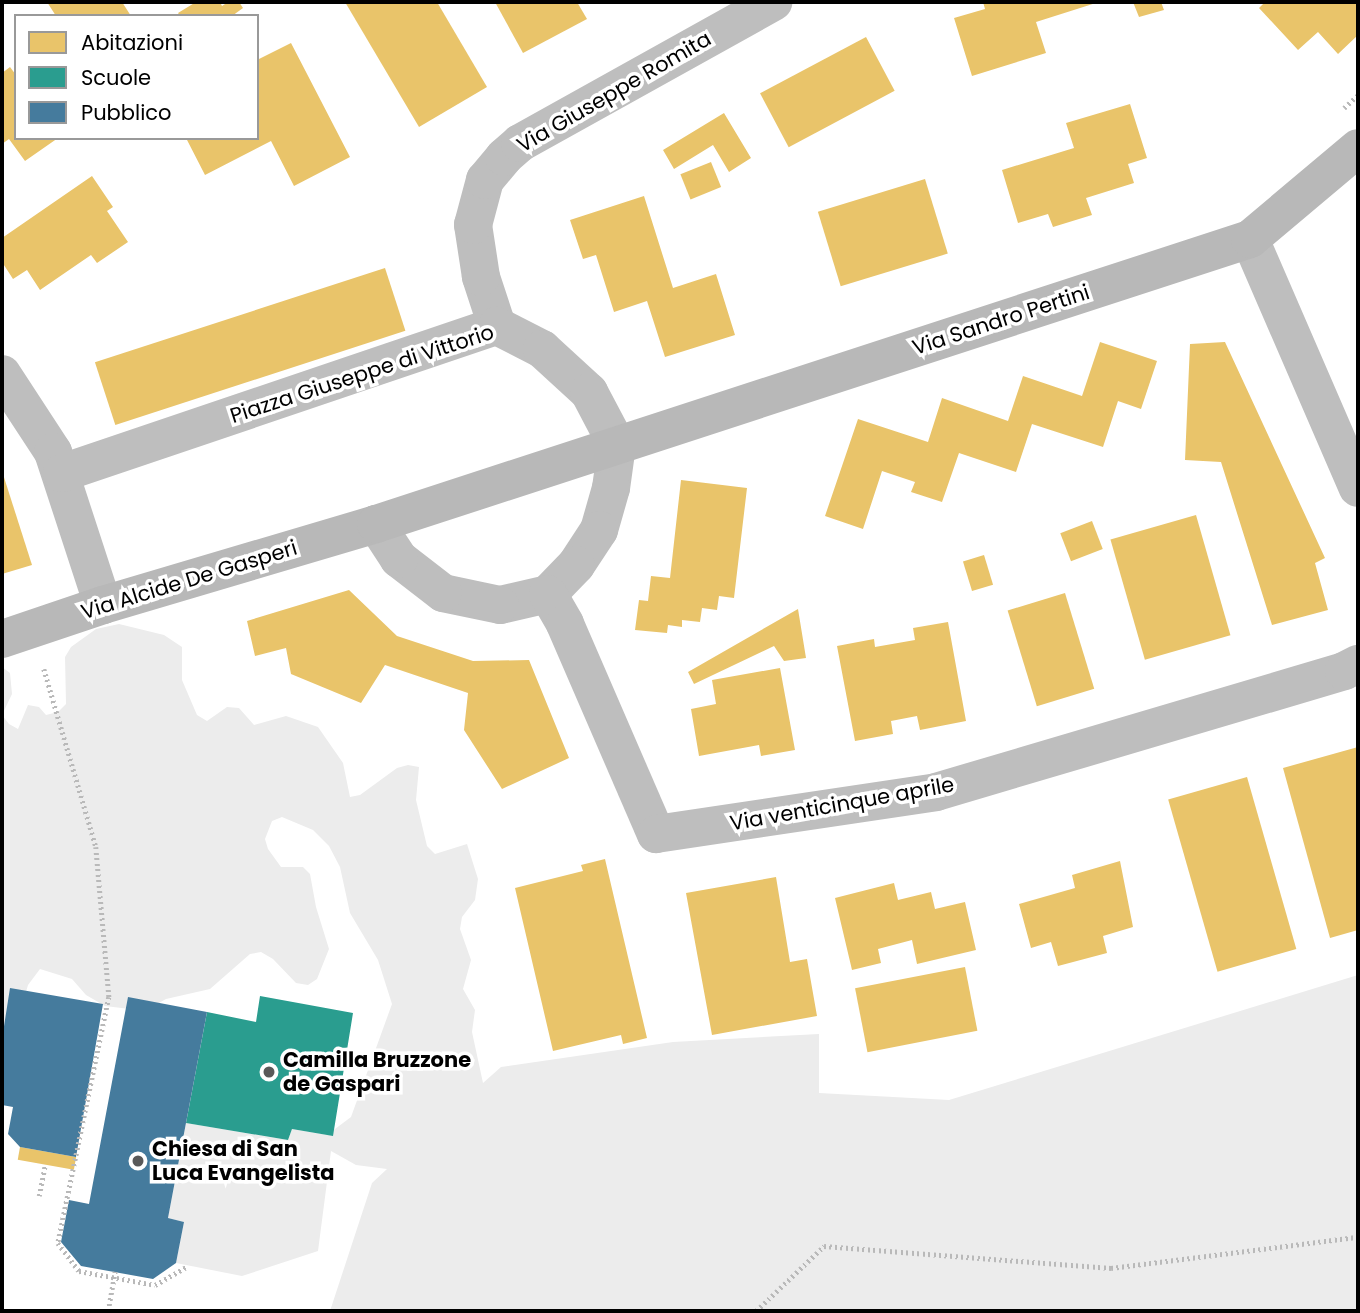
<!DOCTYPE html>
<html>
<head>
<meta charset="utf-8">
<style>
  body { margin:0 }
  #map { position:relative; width:1360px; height:1313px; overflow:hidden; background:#fff; font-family:Poppins,sans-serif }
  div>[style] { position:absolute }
  .green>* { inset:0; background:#ececec }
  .homes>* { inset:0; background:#e9c46a; transform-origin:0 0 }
  .schools>* { inset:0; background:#2a9d8f }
  .public>* { inset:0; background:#457b9d }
  .path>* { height:4.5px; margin-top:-2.25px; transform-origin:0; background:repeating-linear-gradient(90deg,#b9b9b9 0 2px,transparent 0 5.5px) }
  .street>* { height:38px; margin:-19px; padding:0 19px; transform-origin:19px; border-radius:19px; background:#bebebe }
  .secondary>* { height:38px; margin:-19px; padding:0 19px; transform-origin:19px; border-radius:19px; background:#b8b8b8 }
  .dots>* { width:19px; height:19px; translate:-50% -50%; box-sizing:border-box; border:4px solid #fff; border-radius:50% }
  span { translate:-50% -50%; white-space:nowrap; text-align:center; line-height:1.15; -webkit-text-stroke:7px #fff; paint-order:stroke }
  .street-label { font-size:21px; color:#000 }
  .poi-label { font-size:21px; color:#000; font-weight:700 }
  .left { translate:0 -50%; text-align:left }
  .frame { position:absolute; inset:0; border:4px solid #000; pointer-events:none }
  .legend { position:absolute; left:14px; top:14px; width:245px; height:126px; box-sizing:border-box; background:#fff; border:2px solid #999; margin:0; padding:9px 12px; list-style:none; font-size:21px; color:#000 }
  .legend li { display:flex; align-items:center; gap:14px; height:35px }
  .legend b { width:35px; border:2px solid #999 }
</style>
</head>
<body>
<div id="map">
  <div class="green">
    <div style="clip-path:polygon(119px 624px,164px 635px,182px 647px,182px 680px,197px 715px,207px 721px,227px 707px,239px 708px,254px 725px,286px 716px,318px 727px,343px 763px,350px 797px,360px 795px,397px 768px,408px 765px,419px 767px,416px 800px,427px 846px,435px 854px,467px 844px,478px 879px,475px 900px,462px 917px,460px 929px,471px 960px,463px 989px,475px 1010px,472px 1032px,483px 1083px,501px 1067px,673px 1042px,819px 1034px,819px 1093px,949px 1100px,1358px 975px,1358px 1311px,330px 1311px,372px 1183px,387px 1169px,356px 1165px,331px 1151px,318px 1251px,242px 1276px,176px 1263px,184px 1222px,168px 1218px,186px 1123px,288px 1140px,292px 1129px,327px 1135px,351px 1117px,392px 1004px,378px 960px,350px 913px,340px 867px,329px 846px,313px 830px,282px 817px,272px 821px,265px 839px,268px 849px,281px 867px,303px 867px,310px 874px,316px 907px,329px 949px,317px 979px,308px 985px,296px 983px,273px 959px,261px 952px,250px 954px,210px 989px,166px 999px,148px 1009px,138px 1010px,105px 1006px,86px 995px,72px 979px,40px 969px,28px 985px,13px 1037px,2px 1042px,2px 667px,10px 673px,12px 694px,2px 715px,9px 724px,18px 729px,28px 705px,39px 707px,46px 715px,58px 712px,66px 704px,65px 657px,71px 647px,96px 629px)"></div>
  </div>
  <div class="homes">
    <div style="clip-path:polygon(47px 2px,122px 2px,131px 16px,56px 16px)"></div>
    <div style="clip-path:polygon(196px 2px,220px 2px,222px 6px,228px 2px,239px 2px,243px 8px,232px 16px,180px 16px,178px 13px)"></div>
    <div style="clip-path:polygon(345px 2px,437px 2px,487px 87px,419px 127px)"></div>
    <div style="clip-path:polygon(495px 2px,577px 2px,587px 19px,523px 53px)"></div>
    <div style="clip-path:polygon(983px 2px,1099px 2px,1036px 22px,1046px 53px,972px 76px,954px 18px,985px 9px)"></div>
    <div style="clip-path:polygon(1133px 2px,1161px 2px,1164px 10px,1139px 17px)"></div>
    <div style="clip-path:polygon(1265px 2px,1358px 2px,1358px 35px,1338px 54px,1318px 32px,1298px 50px,1259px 8px)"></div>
    <div style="left:866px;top:37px;width:61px;height:120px;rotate:62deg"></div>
    <div style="clip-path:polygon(291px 43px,350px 157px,294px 186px,271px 141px,205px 175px,186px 138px,257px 138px,257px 60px)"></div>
    <div style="clip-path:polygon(10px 67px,16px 75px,16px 138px,58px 138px,25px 161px,9px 139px,2px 144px,2px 73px)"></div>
    <div style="clip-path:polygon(1130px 104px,1147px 158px,1128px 164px,1134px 183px,1086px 198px,1092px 215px,1053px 227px,1048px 214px,1018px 223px,1002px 170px,1074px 148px,1066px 123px)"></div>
    <div style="clip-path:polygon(724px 113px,751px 158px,729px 172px,713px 145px,674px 169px,663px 150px)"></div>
    <div style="left:711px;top:162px;width:27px;height:33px;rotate:68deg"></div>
    <div style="clip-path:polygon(92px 176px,113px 207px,107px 211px,128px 242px,97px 263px,91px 255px,40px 290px,27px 270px,13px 279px,2px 262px,2px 238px)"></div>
    <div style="left:925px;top:179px;width:78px;height:112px;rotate:73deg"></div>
    <div style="clip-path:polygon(644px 196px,673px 288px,716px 274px,735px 335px,665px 357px,647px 301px,614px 312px,596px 255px,583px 259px,570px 220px)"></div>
    <div style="left:385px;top:268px;width:66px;height:305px;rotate:72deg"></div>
    <div style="clip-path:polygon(1100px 342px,1157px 361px,1141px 409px,1118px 401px,1103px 447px,1032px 424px,1016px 472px,959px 453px,942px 502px,911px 492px,915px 482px,882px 471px,863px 529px,825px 516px,858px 419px,928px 442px,942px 398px,1008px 421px,1023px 376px,1082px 396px)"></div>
    <div style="clip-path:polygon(1225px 342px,1325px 558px,1315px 563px,1328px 610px,1272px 625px,1221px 462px,1185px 460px,1190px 344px)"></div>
    <div style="clip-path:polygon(2px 471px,32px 565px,2px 574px)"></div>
    <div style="clip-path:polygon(681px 480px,747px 488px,734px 598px,719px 596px,717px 610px,702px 608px,700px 622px,682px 620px,682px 627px,668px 625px,667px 633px,635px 630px,639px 600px,648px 601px,651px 576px,670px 578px)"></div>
    <div style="left:1196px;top:515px;width:125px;height:89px;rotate:74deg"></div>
    <div style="left:1092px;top:521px;width:30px;height:34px;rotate:69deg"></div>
    <div style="left:984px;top:555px;width:31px;height:22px;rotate:73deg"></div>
    <div style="clip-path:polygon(349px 590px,397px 636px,473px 661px,529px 660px,569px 758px,502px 789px,464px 730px,468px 693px,385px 665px,361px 703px,291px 674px,286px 648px,255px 656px,247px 621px)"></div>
    <div style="left:1065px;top:593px;width:100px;height:60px;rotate:73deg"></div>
    <div style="clip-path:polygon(798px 609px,806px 658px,784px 661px,774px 646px,694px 684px,688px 672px)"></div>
    <div style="clip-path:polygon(948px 622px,966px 721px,920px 730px,917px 716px,891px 721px,893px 734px,855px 741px,837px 646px,874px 639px,875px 647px,915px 640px,913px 628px)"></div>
    <div style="clip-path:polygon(780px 668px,795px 750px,761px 756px,759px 745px,699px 756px,691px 709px,716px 704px,712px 680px)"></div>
    <div style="clip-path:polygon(1358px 747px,1358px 930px,1330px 938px,1283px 768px)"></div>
    <div style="left:1247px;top:777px;width:179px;height:82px;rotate:74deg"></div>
    <div style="clip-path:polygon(605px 859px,647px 1038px,623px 1044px,621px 1035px,553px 1051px,515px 888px,583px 871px,581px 865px)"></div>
    <div style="clip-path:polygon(1120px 861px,1133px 927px,1103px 936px,1107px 953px,1058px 966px,1051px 942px,1031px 948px,1019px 904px,1075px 888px,1072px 875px)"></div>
    <div style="clip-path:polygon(776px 877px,790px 962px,807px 959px,817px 1016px,712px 1035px,686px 893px)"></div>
    <div style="clip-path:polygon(894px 883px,898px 900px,931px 892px,935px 909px,965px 902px,976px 950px,917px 964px,912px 940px,878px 949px,881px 963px,852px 970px,835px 898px)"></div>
    <div style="left:965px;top:967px;width:65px;height:112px;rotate:79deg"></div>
    <div style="left:20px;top:1147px;width:57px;height:13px;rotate:10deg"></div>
  </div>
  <div class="schools">
    <div style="clip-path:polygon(260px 996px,353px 1013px,333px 1136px,292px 1129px,288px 1140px,186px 1123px,207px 1012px,256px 1022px)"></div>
  </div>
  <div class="public">
    <div style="clip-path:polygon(10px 988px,103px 1004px,76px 1157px,20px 1147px,8px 1134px,13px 1107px,2px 1105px,2px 1039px)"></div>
    <div style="clip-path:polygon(128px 997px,207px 1012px,168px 1218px,184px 1222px,176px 1263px,153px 1279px,81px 1266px,61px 1242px,69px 1200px,89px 1204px)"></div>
  </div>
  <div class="path">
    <div style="left:1344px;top:108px;width:19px;rotate:-43deg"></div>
    <div style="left:44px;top:669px;width:185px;rotate:73.7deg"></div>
    <div style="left:96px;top:847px;width:151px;rotate:85deg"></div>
    <div style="left:109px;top:997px;width:251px;rotate:101.7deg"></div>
    <div style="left:58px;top:1243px;width:35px;rotate:53deg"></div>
    <div style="left:79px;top:1271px;width:77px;rotate:10.4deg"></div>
    <div style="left:155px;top:1285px;width:38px;rotate:-30deg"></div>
    <div style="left:39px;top:1196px;width:32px;rotate:-79deg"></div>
    <div style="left:108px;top:1311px;width:40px;rotate:-80deg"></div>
    <div style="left:756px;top:1311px;width:94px;rotate:-43.7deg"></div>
    <div style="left:824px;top:1246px;width:288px;rotate:4.4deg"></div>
    <div style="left:1111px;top:1268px;width:249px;rotate:-7.2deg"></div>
  </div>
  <div class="street">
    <div style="left:1250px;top:239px;width:271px;rotate:66.6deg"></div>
    <div style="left:497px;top:326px;width:52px;rotate:-108.1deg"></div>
    <div style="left:481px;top:277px;width:53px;rotate:-98.7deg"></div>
    <div style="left:473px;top:225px;width:47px;rotate:-75.1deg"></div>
    <div style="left:485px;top:180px;width:30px;rotate:-50deg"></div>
    <div style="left:504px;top:157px;width:21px;rotate:-41deg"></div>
    <div style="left:520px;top:143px;width:290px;rotate:-29.1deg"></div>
    <div style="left:2px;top:374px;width:93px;rotate:56.8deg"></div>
    <div style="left:53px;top:452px;width:161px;rotate:71.9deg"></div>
    <div style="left:62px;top:473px;width:459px;rotate:-18.7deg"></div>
    <div style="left:497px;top:326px;width:51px;rotate:27.1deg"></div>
    <div style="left:542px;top:349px;width:64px;rotate:42.5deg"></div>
    <div style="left:589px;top:392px;width:60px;rotate:62.2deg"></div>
    <div style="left:617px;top:445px;width:43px;rotate:97.9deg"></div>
    <div style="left:611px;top:488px;width:44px;rotate:105.9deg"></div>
    <div style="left:599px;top:530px;width:42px;rotate:123.3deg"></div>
    <div style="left:576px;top:565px;width:40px;rotate:134deg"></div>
    <div style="left:548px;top:594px;width:49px;rotate:167.1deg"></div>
    <div style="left:500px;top:605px;width:58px;rotate:-168.1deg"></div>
    <div style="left:443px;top:593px;width:56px;rotate:-142.3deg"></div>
    <div style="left:399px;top:559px;width:42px;rotate:-123.3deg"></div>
    <div style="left:548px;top:594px;width:34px;rotate:60deg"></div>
    <div style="left:565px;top:624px;width:229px;rotate:66.6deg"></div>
    <div style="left:656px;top:834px;width:283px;rotate:-8.5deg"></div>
    <div style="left:936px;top:792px;width:426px;rotate:-16.5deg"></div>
    <div style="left:1344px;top:671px;width:16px;rotate:-27deg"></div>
  </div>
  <div class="secondary">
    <div style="left:2px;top:639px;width:107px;rotate:-18.6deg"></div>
    <div style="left:103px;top:605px;width:285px;rotate:-16.5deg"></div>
    <div style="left:376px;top:524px;width:919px;rotate:-18.06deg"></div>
    <div style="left:1250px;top:239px;width:141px;rotate:-40.1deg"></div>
  </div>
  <div class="dots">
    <div style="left:269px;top:1072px;background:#595959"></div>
    <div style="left:138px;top:1161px;background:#595959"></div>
  </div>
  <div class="street-label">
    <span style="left:614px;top:92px;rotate:-30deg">Via Giuseppe Romita</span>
    <span style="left:1001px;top:320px;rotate:-18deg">Via Sandro Pertini</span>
    <span style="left:362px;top:374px;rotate:-18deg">Piazza Giuseppe di Vittorio</span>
    <span style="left:189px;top:580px;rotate:-17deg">Via Alcide De Gasperi</span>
    <span style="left:842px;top:804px;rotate:-10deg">Via venticinque aprile</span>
  </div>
  <div class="poi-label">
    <span class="left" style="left:283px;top:1072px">Camilla Bruzzone<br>de Gaspari</span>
    <span class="left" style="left:152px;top:1161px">Chiesa di San<br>Luca Evangelista</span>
  </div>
  <div class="frame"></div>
  <ul class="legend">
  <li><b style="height:19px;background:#e9c46a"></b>Abitazioni</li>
  <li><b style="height:19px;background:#2a9d8f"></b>Scuole</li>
  <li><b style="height:19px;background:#457b9d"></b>Pubblico</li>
  </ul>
</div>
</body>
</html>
